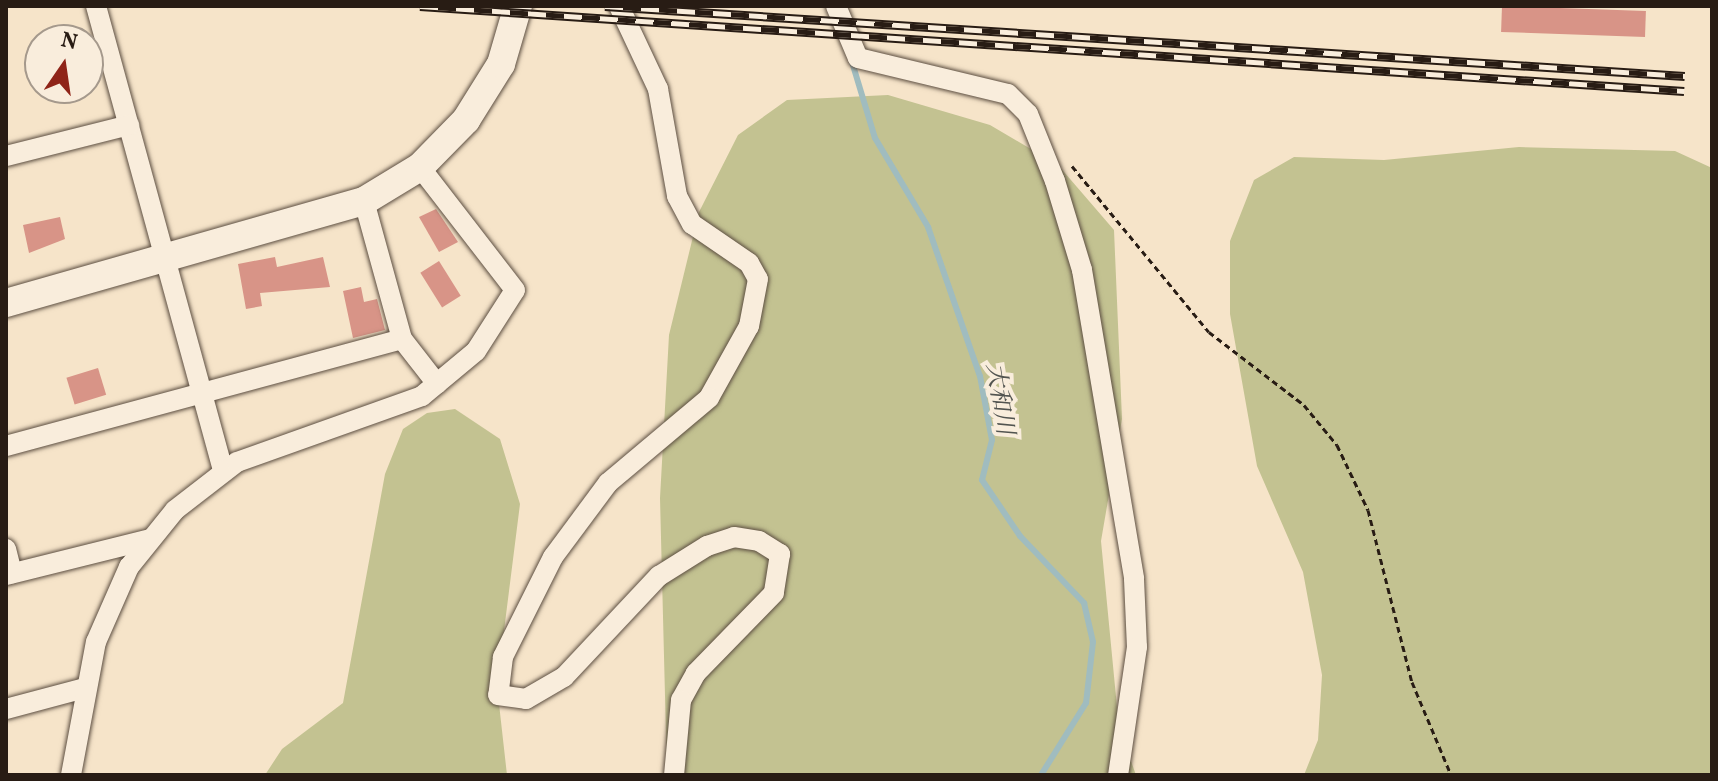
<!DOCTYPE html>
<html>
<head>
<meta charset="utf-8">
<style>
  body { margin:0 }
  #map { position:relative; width:1718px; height:781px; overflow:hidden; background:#f6e4c9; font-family:Vollkorn,"Noto Serif JP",serif }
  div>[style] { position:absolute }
  .green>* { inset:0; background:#c3c291 }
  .stream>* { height:6px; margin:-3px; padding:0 3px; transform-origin:3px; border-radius:3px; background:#a0bcbf }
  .building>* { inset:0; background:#d89487; transform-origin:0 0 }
  .path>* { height:3px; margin-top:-1.5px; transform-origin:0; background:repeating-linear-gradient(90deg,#281c14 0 6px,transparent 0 10px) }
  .roads { filter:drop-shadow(0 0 2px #5c4e41) drop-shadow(0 0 2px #5c4e41) }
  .street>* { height:20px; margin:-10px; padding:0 10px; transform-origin:10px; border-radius:10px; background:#f9eddc }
  .secondary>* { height:28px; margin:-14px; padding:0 14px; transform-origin:14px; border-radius:14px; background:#f9eddc }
  .rail>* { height:9px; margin-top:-4.5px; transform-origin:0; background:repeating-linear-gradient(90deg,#f9eddc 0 18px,#281c14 0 36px); box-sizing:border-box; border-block:2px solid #281c14 }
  span { translate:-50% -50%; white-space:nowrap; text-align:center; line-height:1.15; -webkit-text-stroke:8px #f9eddc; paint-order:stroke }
  .water-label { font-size:24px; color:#525450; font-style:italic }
  .frame { position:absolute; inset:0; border:8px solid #281c14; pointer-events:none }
  .north { position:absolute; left:24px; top:24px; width:80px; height:80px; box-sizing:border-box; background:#f9eddc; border:2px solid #a5998c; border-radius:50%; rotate:13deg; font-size:22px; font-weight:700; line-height:32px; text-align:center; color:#281c14 }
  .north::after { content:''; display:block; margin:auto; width:28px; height:36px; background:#8f2418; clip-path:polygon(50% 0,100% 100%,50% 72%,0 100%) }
</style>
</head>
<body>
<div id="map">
  <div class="green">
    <div style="clip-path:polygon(888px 95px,990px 125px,1058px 165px,1114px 230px,1122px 419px,1101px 541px,1119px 728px,1136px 775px,667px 775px,660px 498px,669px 335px,699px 212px,738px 135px,787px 100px)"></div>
    <div style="clip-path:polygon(1519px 147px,1675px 151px,1712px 168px,1712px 775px,1304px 775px,1318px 740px,1322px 675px,1303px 572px,1257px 466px,1230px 314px,1230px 241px,1254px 180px,1294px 157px,1384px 160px)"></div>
    <div style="clip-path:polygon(455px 409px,500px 439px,520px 504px,497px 686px,507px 775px,265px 775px,282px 749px,343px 703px,385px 474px,403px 429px,427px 413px)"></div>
  </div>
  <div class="stream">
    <div style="left:852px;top:62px;width:79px;rotate:73.2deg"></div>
    <div style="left:875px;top:138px;width:104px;rotate:59.2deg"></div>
    <div style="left:928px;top:227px;width:158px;rotate:70.8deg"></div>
    <div style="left:980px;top:376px;width:65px;rotate:79.4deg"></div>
    <div style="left:992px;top:440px;width:41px;rotate:104deg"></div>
    <div style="left:982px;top:480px;width:68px;rotate:55.8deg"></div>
    <div style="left:1020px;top:536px;width:93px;rotate:46.3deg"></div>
    <div style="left:1084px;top:603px;width:40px;rotate:77deg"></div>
    <div style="left:1093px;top:642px;width:61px;rotate:96.5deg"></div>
    <div style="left:1086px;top:703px;width:85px;rotate:122deg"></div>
  </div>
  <div class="building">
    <div style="left:1502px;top:6px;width:144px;height:26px;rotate:2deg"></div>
    <div style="clip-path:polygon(436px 209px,458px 242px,439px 252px,419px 217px)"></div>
    <div style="clip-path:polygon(60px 217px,65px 239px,29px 253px,23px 225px)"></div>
    <div style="clip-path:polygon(275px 257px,277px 267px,323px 257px,330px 287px,260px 293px,262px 306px,246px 309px,238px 264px)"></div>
    <div style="left:439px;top:261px;width:41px;height:22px;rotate:58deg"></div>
    <div style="clip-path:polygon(361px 287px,364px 302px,377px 299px,385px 330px,353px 338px,343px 291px)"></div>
    <div style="left:98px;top:368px;width:28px;height:33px;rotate:73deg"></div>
  </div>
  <div class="path">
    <div style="left:1072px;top:166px;width:215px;rotate:50.5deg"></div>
    <div style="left:1209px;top:332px;width:120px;rotate:37.5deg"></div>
    <div style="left:1304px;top:405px;width:52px;rotate:50.5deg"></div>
    <div style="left:1337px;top:445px;width:72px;rotate:64.5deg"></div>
    <div style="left:1368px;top:510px;width:178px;rotate:75.7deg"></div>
    <div style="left:1412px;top:682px;width:101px;rotate:67.2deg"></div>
  </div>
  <div class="roads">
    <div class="street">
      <div style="left:96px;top:6px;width:480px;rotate:74.7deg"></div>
      <div style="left:619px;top:6px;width:92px;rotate:64.8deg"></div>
      <div style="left:658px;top:89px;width:109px;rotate:79.9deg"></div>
      <div style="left:677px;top:196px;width:32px;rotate:62deg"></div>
      <div style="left:692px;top:224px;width:69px;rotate:34.4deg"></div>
      <div style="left:749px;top:263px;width:18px;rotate:61deg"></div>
      <div style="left:758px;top:279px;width:48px;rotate:100.8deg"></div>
      <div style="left:749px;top:326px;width:82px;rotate:119.1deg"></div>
      <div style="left:709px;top:398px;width:132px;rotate:139.9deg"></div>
      <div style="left:608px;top:483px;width:92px;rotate:126.6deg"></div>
      <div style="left:553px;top:557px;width:112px;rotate:116.6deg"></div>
      <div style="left:503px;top:657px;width:38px;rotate:97deg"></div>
      <div style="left:498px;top:695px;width:28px;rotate:8deg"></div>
      <div style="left:526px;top:699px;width:44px;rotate:-30.1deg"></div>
      <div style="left:564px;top:677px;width:139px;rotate:-46.8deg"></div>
      <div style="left:659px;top:576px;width:57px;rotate:-32deg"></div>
      <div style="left:707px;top:546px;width:28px;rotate:-18deg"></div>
      <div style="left:734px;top:537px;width:25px;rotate:9deg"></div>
      <div style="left:759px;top:541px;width:25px;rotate:32deg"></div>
      <div style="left:780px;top:554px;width:39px;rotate:99deg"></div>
      <div style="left:774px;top:593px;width:112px;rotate:134.3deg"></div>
      <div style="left:696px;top:673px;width:31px;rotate:119deg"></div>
      <div style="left:681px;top:700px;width:75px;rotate:95.3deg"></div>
      <div style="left:836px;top:6px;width:56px;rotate:67.1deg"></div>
      <div style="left:858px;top:58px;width:154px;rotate:13.5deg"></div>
      <div style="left:1008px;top:94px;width:28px;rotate:45deg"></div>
      <div style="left:1028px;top:114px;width:72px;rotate:68.1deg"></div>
      <div style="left:1055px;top:181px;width:93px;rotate:73.1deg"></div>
      <div style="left:1082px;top:270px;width:313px;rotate:80.4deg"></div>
      <div style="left:1134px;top:579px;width:68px;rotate:87.5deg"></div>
      <div style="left:1137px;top:647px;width:129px;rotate:98.4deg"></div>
      <div style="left:6px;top:156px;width:127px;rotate:-14.1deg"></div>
      <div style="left:364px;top:201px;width:143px;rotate:74.6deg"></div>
      <div style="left:402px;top:339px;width:57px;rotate:52.1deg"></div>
      <div style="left:6px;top:446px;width:410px;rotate:-15.1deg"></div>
      <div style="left:6px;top:549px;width:25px;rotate:76deg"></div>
      <div style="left:6px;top:575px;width:148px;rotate:-14deg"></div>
      <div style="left:6px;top:709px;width:82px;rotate:-14.9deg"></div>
      <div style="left:71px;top:775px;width:135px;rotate:-79.4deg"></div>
      <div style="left:96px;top:642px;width:82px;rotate:-66.3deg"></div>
      <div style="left:129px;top:567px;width:73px;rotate:-51.1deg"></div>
      <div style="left:175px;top:510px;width:78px;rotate:-37.7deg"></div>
      <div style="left:237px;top:462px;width:196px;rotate:-19.6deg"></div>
      <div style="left:422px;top:396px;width:70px;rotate:-39.8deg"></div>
      <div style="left:476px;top:351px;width:72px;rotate:-57.4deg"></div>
      <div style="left:515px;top:290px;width:155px;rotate:-127.7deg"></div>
    </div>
    <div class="secondary">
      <div style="left:6px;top:303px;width:372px;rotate:-15.9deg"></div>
      <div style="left:364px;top:201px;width:66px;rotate:-31.3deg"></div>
      <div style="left:420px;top:167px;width:66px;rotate:-45.6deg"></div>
      <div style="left:466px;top:120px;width:66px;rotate:-58deg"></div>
      <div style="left:501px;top:64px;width:60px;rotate:-73.7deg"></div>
    </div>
  </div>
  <div class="rail">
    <div style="left:420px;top:6px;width:1267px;rotate:3.85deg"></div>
    <div style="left:605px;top:6px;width:1082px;rotate:3.71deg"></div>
  </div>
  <div class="water-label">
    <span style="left:998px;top:399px;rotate:81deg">大和川</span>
  </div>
  <div class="frame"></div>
  <div class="north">N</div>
</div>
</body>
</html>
